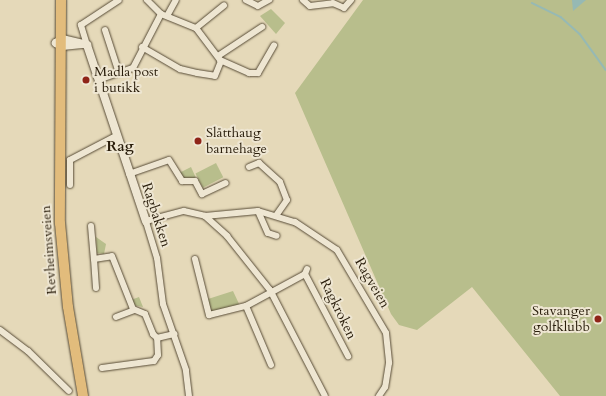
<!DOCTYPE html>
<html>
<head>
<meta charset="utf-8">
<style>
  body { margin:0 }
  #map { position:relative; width:606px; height:396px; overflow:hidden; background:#e5d9b9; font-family:Cardo,serif }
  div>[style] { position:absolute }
  .green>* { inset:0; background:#b8be8c; transform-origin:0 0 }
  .water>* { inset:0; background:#96b9b4 }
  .stream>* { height:1.5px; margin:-0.75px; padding:0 0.75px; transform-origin:0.75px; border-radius:0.75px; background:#96b9b4 }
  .roads { filter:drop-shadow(0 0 1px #574b36) drop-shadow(0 0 1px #574b36) }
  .minor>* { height:6px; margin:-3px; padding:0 3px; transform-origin:3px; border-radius:3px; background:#eee6d2 }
  .tertiary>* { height:8px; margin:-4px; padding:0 4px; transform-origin:4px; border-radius:4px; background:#eee6d2 }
  .primary>* { height:10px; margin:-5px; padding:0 5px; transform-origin:5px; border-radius:5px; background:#e2bc7c }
  .dots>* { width:11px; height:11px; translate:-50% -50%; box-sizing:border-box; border:2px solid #eee6d2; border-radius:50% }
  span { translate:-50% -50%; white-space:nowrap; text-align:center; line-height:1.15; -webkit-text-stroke:4px #eee6d2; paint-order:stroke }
  .poi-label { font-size:14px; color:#281c0a }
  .left { translate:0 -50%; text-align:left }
  .right { translate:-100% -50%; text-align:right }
  .street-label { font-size:14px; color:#281c0a }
  .neighbourhood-label { font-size:15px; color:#281c0a; font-weight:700 }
</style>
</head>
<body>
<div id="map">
  <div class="green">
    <div style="clip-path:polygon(363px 0,606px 0,606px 396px,560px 396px,472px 287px,417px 330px,399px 325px,391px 314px,295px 93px)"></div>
    <div style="clip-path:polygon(271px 9px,285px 23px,276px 34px,260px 16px)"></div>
    <div style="left:216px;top:163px;width:16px;height:23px;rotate:63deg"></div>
    <div style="clip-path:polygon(191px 167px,196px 178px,184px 179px,179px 173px)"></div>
    <div style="clip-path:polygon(96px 237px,106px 244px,104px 254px,97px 253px)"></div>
    <div style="clip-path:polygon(233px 291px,240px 306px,210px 312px,208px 299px)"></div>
    <div style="clip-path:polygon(139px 297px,143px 307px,133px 305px,131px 300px)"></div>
  </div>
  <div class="water">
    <div style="clip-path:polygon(572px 0,586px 0,573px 11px)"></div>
  </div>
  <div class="stream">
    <div style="left:532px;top:3px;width:32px;rotate:26deg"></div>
    <div style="left:561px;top:17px;width:25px;rotate:42deg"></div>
    <div style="left:580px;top:34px;width:44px;rotate:54.2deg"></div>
  </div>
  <div class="roads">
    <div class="minor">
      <div style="left:147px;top:0;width:20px;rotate:45deg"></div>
      <div style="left:161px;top:14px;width:38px;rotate:22deg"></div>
      <div style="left:196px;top:28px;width:40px;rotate:53deg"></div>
      <div style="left:220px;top:60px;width:32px;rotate:24deg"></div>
      <div style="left:249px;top:73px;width:9px"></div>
      <div style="left:258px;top:73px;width:32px;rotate:-60deg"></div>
      <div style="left:246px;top:0;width:13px;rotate:27deg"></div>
      <div style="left:258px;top:6px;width:13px;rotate:-29deg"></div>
      <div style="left:303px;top:0;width:9px;rotate:41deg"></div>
      <div style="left:310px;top:6px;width:23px;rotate:-7deg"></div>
      <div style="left:333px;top:3px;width:12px;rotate:24deg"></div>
      <div style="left:344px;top:8px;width:11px;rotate:-49deg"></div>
      <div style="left:167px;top:16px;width:18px;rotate:-61deg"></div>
      <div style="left:196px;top:28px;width:36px;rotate:-39deg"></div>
      <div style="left:105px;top:30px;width:45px;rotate:72deg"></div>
      <div style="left:87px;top:45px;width:21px;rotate:-107deg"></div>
      <div style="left:81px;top:25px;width:45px;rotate:-33.3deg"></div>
      <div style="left:142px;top:47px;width:44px;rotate:30.1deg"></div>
      <div style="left:180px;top:69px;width:17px;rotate:13deg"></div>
      <div style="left:197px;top:73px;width:18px;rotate:9deg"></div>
      <div style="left:215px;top:76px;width:16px;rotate:-68deg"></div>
      <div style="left:218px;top:56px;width:53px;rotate:-33.4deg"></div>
      <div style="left:98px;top:80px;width:37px;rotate:-19deg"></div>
      <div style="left:133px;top:68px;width:61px;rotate:-62.6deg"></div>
      <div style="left:249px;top:167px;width:11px;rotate:-22deg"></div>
      <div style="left:259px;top:163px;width:28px;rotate:42deg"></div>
      <div style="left:280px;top:182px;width:19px;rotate:69deg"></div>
      <div style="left:287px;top:200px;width:19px;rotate:125deg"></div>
      <div style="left:129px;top:174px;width:42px;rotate:-19.3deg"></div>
      <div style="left:169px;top:160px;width:25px;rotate:58deg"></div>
      <div style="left:182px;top:181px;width:13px"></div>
      <div style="left:195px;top:181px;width:15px;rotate:62deg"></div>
      <div style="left:202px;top:194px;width:26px;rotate:-25deg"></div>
      <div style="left:70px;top:185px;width:25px;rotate:-90deg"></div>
      <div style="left:70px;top:160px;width:52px;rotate:-27.6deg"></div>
      <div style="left:258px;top:211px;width:24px;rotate:66deg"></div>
      <div style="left:268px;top:233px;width:9px;rotate:18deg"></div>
      <div style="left:205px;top:216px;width:30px;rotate:42deg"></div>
      <div style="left:227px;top:236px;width:69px;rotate:51.5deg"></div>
      <div style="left:270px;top:290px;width:119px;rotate:62.6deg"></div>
      <div style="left:91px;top:226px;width:33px;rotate:85deg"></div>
      <div style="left:94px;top:259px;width:18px;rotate:-9deg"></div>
      <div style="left:112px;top:256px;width:57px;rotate:68.4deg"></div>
      <div style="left:133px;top:309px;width:13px;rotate:23deg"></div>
      <div style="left:145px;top:314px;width:22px;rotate:68deg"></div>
      <div style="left:153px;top:334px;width:6px;rotate:45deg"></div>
      <div style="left:157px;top:338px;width:18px;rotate:-13deg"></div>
      <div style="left:94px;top:259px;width:29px;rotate:86deg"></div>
      <div style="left:195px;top:259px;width:58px;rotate:76deg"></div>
      <div style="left:209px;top:315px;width:38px;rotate:-14deg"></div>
      <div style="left:246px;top:306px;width:64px;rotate:67deg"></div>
      <div style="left:307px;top:269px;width:5px;rotate:112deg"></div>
      <div style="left:305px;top:274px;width:93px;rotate:62.3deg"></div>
      <div style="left:246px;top:306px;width:67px;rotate:-28.5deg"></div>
      <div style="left:116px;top:317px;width:19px;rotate:-21deg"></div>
      <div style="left:0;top:330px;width:35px;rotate:37deg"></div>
      <div style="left:28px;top:351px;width:57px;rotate:44.3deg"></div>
      <div style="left:102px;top:368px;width:52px;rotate:-7.7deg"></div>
      <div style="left:154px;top:361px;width:7px;rotate:-56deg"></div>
      <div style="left:158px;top:355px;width:17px;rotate:-93deg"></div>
      <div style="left:189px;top:396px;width:26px;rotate:-97deg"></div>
      <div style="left:186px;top:370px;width:70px;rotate:-109.2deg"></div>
      <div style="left:163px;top:304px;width:46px;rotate:-97.4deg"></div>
      <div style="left:157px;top:258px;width:39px;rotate:-107deg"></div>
      <div style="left:146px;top:221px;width:39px;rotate:-15deg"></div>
      <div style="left:184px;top:211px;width:22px;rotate:13deg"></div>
      <div style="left:205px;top:216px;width:53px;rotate:-5.4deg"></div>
      <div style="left:258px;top:211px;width:39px;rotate:17deg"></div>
      <div style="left:295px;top:222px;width:50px;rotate:33.7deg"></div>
      <div style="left:337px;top:250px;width:96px;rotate:59.4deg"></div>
      <div style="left:386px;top:333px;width:30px;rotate:84deg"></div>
      <div style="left:389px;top:363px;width:24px;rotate:99deg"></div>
      <div style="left:385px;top:387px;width:11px;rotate:124deg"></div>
    </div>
    <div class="tertiary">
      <div style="left:82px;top:44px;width:20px;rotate:174deg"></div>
      <div style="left:62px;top:46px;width:7px;rotate:-153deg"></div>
      <div style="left:56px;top:43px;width:7px;rotate:-34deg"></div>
      <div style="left:62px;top:39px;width:26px;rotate:13deg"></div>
      <div style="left:87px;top:45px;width:186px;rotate:71.5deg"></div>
    </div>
    <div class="primary">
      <div style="left:61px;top:0;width:223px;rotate:90.3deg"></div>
      <div style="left:60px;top:223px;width:84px;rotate:84.6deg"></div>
      <div style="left:68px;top:307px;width:90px;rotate:80.4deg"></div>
    </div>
  </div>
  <div class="dots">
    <div style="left:86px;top:80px;background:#8f2418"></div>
    <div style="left:198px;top:141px;background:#8f2418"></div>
    <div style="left:598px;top:319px;background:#8f2418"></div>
  </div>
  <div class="poi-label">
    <span class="left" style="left:94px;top:80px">Madla post<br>i butikk</span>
    <span class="left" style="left:206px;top:141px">Slåtthaug<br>barnehage</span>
    <span class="right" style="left:590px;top:319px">Stavanger<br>golfklubb</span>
  </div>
  <div class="street-label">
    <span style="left:156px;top:215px;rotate:72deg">Ragbakken</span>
    <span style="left:49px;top:250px;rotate:-94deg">Revheimsveien</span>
    <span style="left:372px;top:283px;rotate:60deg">Ragveien</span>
    <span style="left:338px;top:309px;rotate:64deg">Ragkroken</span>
  </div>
  <div class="neighbourhood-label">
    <span style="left:120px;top:147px">Rag</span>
  </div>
</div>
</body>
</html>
